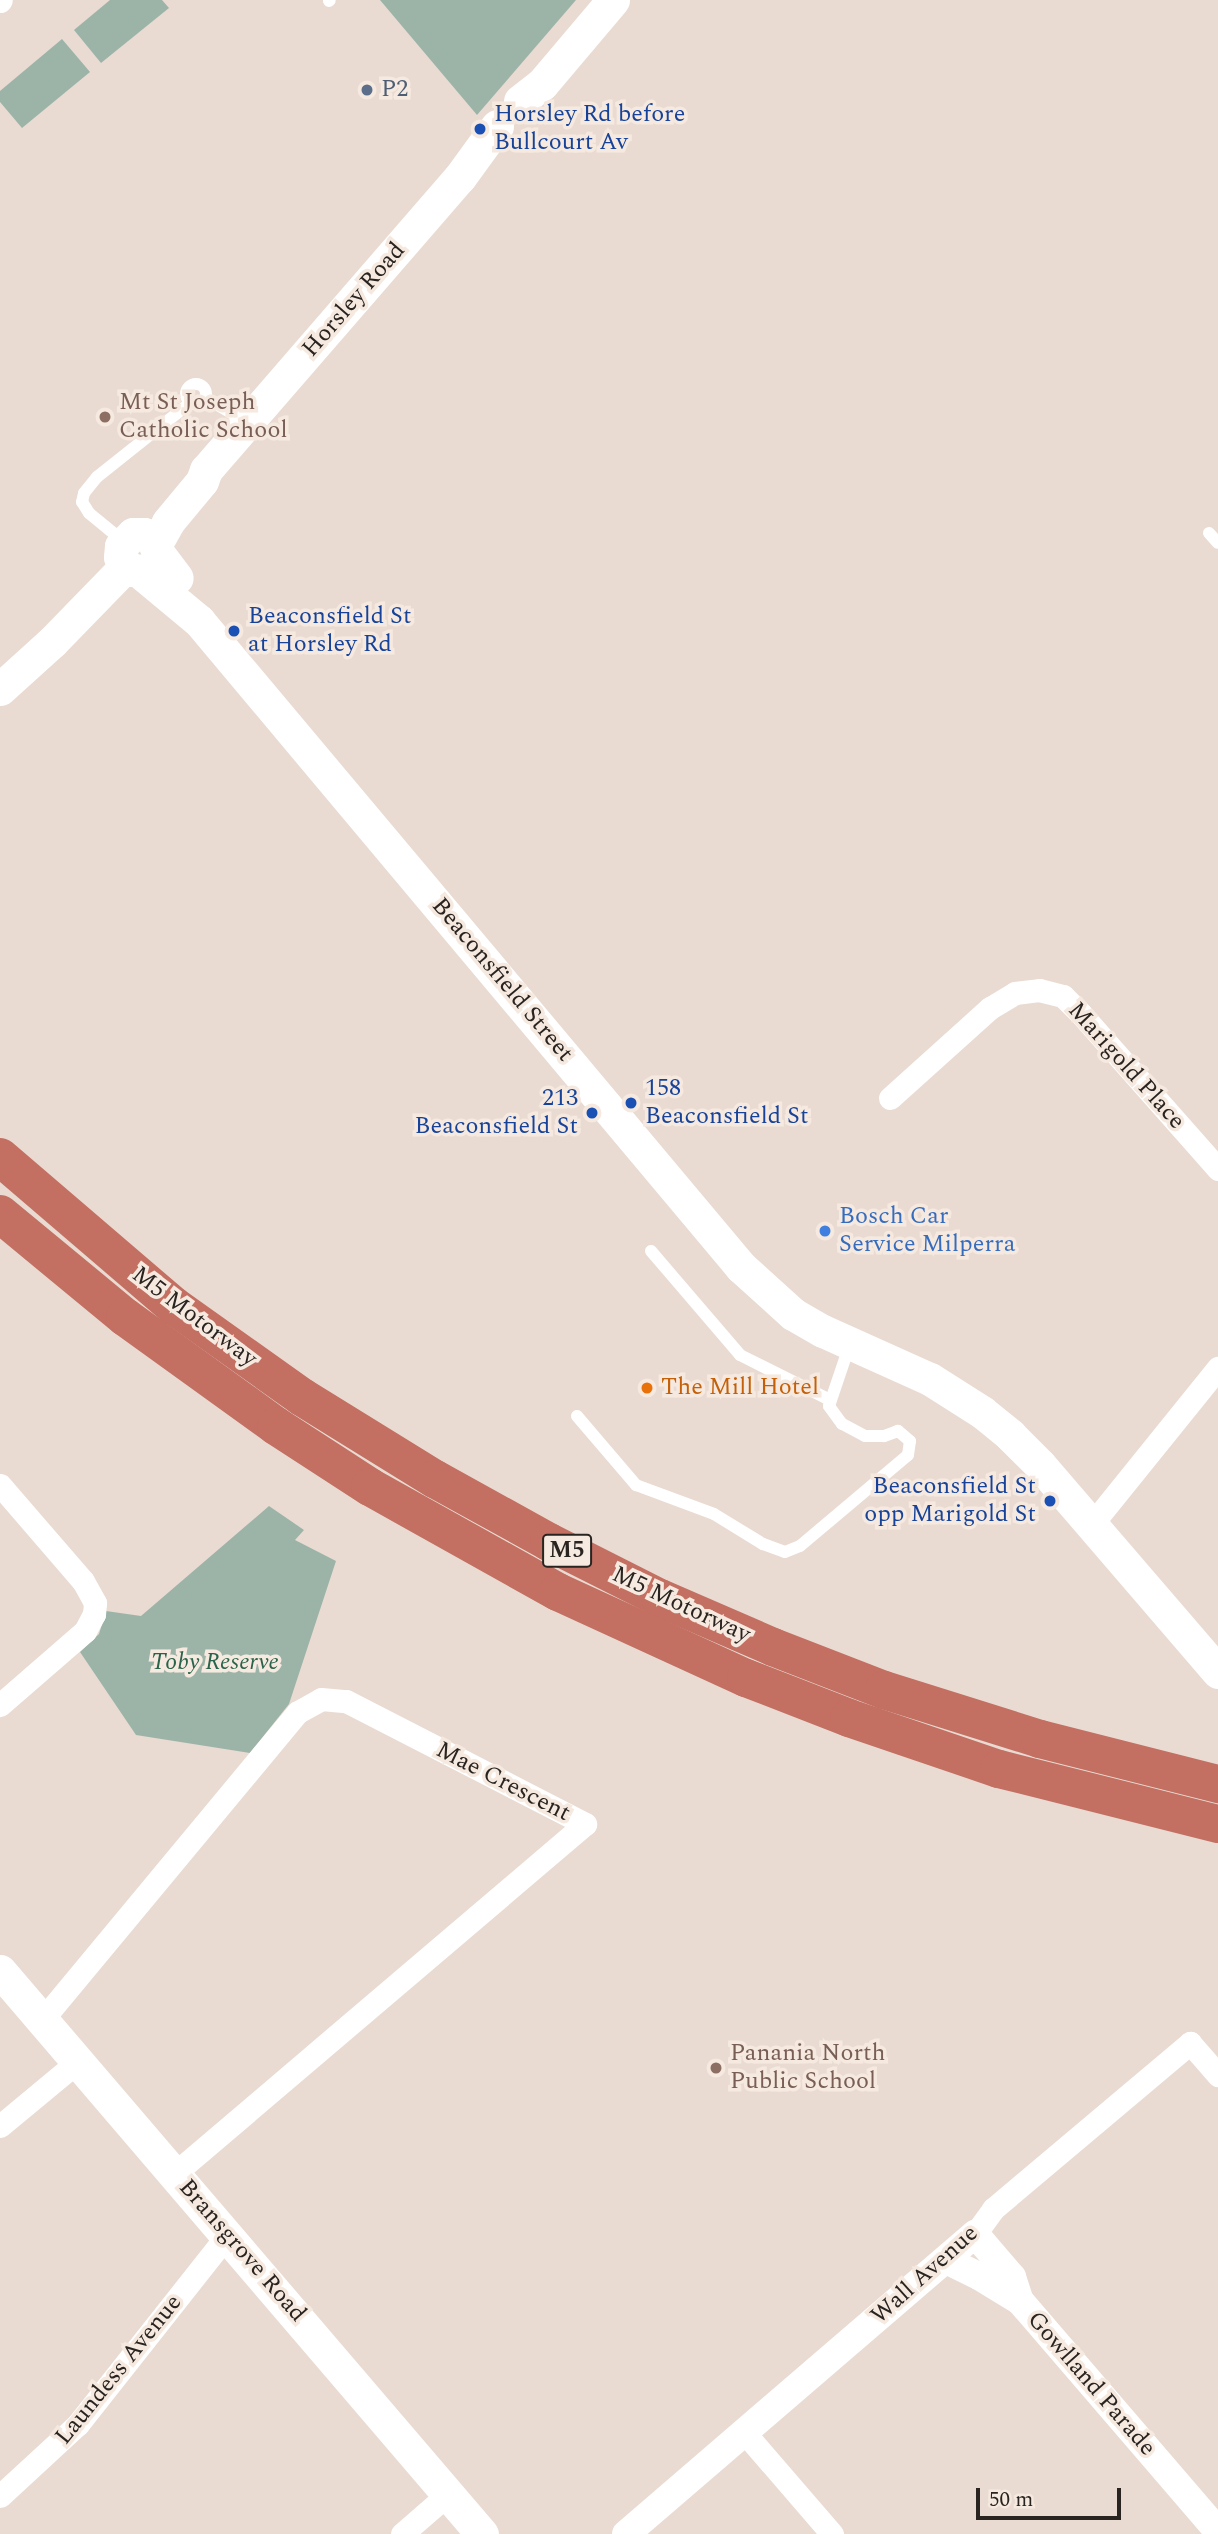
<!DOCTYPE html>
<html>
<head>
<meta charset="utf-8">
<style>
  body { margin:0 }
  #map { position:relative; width:1218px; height:2534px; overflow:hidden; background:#e9dbd2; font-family:Spectral,serif }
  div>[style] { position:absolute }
  .green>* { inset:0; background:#9cb4a8 }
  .service>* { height:12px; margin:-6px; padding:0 6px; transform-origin:6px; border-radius:6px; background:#fff }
  .service>.ring { margin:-6px; padding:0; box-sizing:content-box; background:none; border:12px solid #fff; border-radius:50% }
  .minor>* { height:23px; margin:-11.5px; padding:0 11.5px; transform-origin:11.5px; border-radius:11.5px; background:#fff }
  .tertiary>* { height:28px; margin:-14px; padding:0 14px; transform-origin:14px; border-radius:14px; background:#fff }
  .secondary>* { height:33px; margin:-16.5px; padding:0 16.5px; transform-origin:16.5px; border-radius:16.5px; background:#fff }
  .motorway>* { height:38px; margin:-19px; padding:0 19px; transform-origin:19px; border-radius:19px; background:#c36f62 }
  .dots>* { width:19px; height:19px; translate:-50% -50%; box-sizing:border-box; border:4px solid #f6e9df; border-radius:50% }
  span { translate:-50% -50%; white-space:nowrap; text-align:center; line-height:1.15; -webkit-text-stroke:7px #f6e9df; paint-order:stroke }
  .shield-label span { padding:2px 5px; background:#f6e9df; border:2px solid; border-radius:5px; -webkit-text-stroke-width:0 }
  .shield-label { font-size:23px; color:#292420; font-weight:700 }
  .service-label { font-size:24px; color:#4e5e75 }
  .left { translate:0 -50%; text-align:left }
  .transit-label { font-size:24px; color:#164399 }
  .right { translate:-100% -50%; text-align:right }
  .street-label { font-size:24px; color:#292420 }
  .education-label { font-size:24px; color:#785e54 }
  .shop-label { font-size:24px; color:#366cbe }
  .food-label { font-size:24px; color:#c56008 }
  .park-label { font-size:24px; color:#2a634b; font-style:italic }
  .scale { position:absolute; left:976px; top:2488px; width:145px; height:32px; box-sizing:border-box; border:4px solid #292420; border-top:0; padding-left:9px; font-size:21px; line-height:24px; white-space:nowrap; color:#292420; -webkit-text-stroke:5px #f6e9df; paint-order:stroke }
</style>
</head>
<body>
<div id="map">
  <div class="green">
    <div style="clip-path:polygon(110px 0,162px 0,169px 8px,101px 63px,74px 30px)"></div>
    <div style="clip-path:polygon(380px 0,576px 0,477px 115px)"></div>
    <div style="clip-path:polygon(62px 39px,90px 72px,22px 128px,0 102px,0 91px)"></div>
    <div style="clip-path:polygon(269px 1506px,304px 1530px,295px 1540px,336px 1561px,289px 1704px,250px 1753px,136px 1735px,80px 1652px,99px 1634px,106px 1611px,141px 1616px)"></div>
  </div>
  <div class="service">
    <div style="left:329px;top:1px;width:1px;rotate:-45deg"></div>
    <div class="ring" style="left:186px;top:384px;width:8px;height:8px"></div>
    <div style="left:206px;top:398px;width:45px;rotate:30.5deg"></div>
    <div style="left:1209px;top:533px;width:13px;rotate:48deg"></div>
    <div style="left:123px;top:541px;width:44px;rotate:-140.5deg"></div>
    <div style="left:89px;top:513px;width:13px;rotate:-122deg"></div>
    <div style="left:82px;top:502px;width:9px;rotate:-77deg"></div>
    <div style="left:84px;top:493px;width:21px;rotate:-51deg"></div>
    <div style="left:97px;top:477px;width:119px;rotate:-38.5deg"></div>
    <div style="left:651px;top:1251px;width:137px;rotate:49.4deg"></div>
    <div style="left:740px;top:1355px;width:101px;rotate:26.6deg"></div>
    <div style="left:577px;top:1416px;width:91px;rotate:49.5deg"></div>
    <div style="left:636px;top:1485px;width:83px;rotate:20.4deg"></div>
    <div style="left:714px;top:1514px;width:57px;rotate:31.5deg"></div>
    <div style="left:763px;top:1544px;width:23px;rotate:20deg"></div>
    <div style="left:785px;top:1552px;width:16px;rotate:-22deg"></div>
    <div style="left:800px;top:1546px;width:141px;rotate:-40.1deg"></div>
    <div style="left:908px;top:1455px;width:14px;rotate:-82deg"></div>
    <div style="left:910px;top:1441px;width:16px;rotate:-140deg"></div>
    <div style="left:898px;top:1431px;width:15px;rotate:160deg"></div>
    <div style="left:884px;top:1436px;width:19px;rotate:180deg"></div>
    <div style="left:865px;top:1436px;width:26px;rotate:-152deg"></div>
    <div style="left:842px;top:1424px;width:22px;rotate:-126deg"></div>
    <div style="left:829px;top:1406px;width:65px;rotate:-71.3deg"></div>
  </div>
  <div class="minor">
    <div style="left:0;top:1px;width:1px;rotate:-45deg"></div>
    <div style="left:890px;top:1098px;width:135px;rotate:-42deg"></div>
    <div style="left:990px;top:1008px;width:29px;rotate:-31deg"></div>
    <div style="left:1015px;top:993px;width:24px;rotate:-7deg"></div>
    <div style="left:1039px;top:990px;width:25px;rotate:14deg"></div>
    <div style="left:1063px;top:996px;width:25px;rotate:45deg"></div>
    <div style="left:1081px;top:1014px;width:207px;rotate:48.5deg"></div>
    <div style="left:0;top:1485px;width:127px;rotate:49.2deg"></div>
    <div style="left:83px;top:1581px;width:25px;rotate:61deg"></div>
    <div style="left:95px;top:1603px;width:11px;rotate:95deg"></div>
    <div style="left:94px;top:1614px;width:19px;rotate:118deg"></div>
    <div style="left:85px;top:1631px;width:113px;rotate:139deg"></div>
    <div style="left:1092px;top:1524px;width:201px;rotate:-51.1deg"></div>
    <div style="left:42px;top:2020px;width:400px;rotate:-50.3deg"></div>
    <div style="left:298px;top:1712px;width:26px;rotate:-29deg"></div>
    <div style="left:321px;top:1699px;width:25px;rotate:5deg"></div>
    <div style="left:346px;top:1701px;width:269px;rotate:27.2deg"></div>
    <div style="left:585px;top:1824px;width:538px;rotate:139.59deg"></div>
    <div style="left:0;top:2126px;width:100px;rotate:-39.7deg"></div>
    <div style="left:975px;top:2234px;width:31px;rotate:-54deg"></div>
    <div style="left:993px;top:2209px;width:258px;rotate:-40.1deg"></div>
    <div style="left:1190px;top:2043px;width:43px;rotate:48.8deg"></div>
    <div style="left:744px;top:2432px;width:135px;rotate:49.2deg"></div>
    <div style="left:0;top:2496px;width:106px;rotate:-42.7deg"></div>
    <div style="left:78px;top:2424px;width:242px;rotate:-51.7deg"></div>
    <div style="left:402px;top:2534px;width:61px;rotate:-41deg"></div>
  </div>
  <div class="tertiary">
    <div style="left:946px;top:2260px;width:37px;rotate:26deg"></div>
    <div style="left:979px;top:2276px;width:48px;rotate:31.4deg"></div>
    <div style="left:1020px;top:2301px;width:303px;rotate:49.3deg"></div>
    <div style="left:626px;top:2534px;width:460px;rotate:-40.7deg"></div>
    <div style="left:975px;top:2234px;width:57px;rotate:49.3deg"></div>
    <div style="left:1012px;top:2277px;width:25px;rotate:72deg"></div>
  </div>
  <div class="secondary">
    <div style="left:520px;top:101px;width:28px;rotate:-38deg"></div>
    <div style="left:542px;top:84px;width:110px;rotate:-49.8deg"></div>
    <div style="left:156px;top:544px;width:25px;rotate:-61deg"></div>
    <div style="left:168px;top:522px;width:53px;rotate:-50.3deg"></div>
    <div style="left:202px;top:481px;width:12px;rotate:-70deg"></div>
    <div style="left:206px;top:470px;width:388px;rotate:-49.1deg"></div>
    <div style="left:460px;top:177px;width:63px;rotate:-54deg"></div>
    <div style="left:146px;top:571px;width:16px;rotate:-176deg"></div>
    <div style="left:130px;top:570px;width:16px;rotate:-128deg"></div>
    <div style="left:120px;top:557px;width:11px;rotate:-85deg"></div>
    <div style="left:121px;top:546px;width:17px;rotate:-45deg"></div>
    <div style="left:133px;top:534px;width:11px"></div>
    <div style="left:144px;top:534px;width:11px;rotate:34deg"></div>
    <div style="left:153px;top:540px;width:14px;rotate:69deg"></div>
    <div style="left:158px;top:553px;width:31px;rotate:53deg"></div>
    <div style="left:140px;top:572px;width:77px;rotate:39.7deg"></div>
    <div style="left:199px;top:621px;width:843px;rotate:50deg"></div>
    <div style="left:741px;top:1267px;width:70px;rotate:42.1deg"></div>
    <div style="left:793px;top:1314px;width:34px;rotate:30deg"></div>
    <div style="left:823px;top:1331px;width:117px;rotate:24.2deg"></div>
    <div style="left:930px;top:1379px;width:62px;rotate:32.4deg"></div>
    <div style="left:982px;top:1412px;width:36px;rotate:39deg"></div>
    <div style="left:1010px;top:1435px;width:42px;rotate:45deg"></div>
    <div style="left:1040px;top:1465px;width:273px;rotate:49.3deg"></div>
    <div style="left:0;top:689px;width:70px;rotate:-42.1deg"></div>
    <div style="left:52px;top:642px;width:105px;rotate:-45.8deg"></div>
    <div style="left:0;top:1971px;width:741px;rotate:49.43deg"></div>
  </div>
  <div class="motorway">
    <div style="left:0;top:1157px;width:229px;rotate:40.6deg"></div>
    <div style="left:174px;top:1306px;width:157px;rotate:35.4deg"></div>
    <div style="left:302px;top:1397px;width:156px;rotate:31.7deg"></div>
    <div style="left:435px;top:1479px;width:130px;rotate:28.9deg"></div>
    <div style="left:549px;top:1542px;width:124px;rotate:26.8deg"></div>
    <div style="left:660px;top:1598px;width:123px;rotate:23.4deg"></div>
    <div style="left:773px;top:1647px;width:119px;rotate:21.2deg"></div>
    <div style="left:884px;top:1690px;width:164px;rotate:17.4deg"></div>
    <div style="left:1040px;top:1739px;width:184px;rotate:14.2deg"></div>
    <div style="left:0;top:1214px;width:162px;rotate:39.5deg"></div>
    <div style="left:125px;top:1317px;width:186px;rotate:35.8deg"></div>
    <div style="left:276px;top:1426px;width:112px;rotate:33deg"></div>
    <div style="left:370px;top:1487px;width:215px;rotate:29.2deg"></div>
    <div style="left:558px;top:1592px;width:207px;rotate:24.6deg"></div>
    <div style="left:746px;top:1678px;width:110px;rotate:21.2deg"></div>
    <div style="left:849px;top:1718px;width:158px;rotate:18.8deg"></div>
    <div style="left:999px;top:1769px;width:226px;rotate:14.1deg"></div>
  </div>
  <div class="dots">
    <div style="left:367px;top:90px;background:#5c6f8a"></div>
    <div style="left:480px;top:129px;background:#1a4fb4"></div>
    <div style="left:105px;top:417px;background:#8d6e63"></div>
    <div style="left:234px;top:631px;background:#1a4fb4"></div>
    <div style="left:631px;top:1103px;background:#1a4fb4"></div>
    <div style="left:592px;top:1113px;background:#1a4fb4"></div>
    <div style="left:825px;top:1231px;background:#3f7fe0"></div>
    <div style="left:647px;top:1388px;background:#e8710a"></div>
    <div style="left:1050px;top:1501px;background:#1a4fb4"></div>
    <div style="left:716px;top:2068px;background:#8d6e63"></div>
  </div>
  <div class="shield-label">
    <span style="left:567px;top:1551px">M5</span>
  </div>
  <div class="service-label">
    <span class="left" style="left:381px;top:90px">P2</span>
  </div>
  <div class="transit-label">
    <span class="left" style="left:494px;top:129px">Horsley Rd before<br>Bullcourt Av</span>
    <span class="left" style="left:248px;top:631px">Beaconsfield St<br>at Horsley Rd</span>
    <span class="left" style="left:645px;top:1103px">158<br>Beaconsfield St</span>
    <span class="right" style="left:578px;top:1113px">213<br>Beaconsfield St</span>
    <span class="right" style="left:1036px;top:1501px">Beaconsfield St<br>opp Marigold St</span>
  </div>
  <div class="street-label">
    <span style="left:354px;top:300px;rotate:-49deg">Horsley Road</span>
    <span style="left:502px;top:980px;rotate:50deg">Beaconsfield Street</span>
    <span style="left:1126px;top:1066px;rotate:48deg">Marigold Place</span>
    <span style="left:194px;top:1317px;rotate:37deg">M5 Motorway</span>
    <span style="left:681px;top:1605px;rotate:25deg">M5 Motorway</span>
    <span style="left:503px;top:1782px;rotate:27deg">Mae Crescent</span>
    <span style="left:242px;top:2251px;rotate:49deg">Bransgrove Road</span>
    <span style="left:925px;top:2275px;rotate:-42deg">Wall Avenue</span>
    <span style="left:119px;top:2370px;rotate:-51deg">Laundess Avenue</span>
    <span style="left:1091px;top:2384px;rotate:49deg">Gowlland Parade</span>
  </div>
  <div class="education-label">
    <span class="left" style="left:119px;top:417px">Mt St Joseph<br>Catholic School</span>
    <span class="left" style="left:730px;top:2068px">Panania North<br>Public School</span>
  </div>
  <div class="shop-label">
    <span class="left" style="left:839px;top:1231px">Bosch Car<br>Service Milperra</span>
  </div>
  <div class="food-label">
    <span class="left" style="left:661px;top:1388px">The Mill Hotel</span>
  </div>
  <div class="park-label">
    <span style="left:215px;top:1663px">Toby Reserve</span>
  </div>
  <div class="scale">50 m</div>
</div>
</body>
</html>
